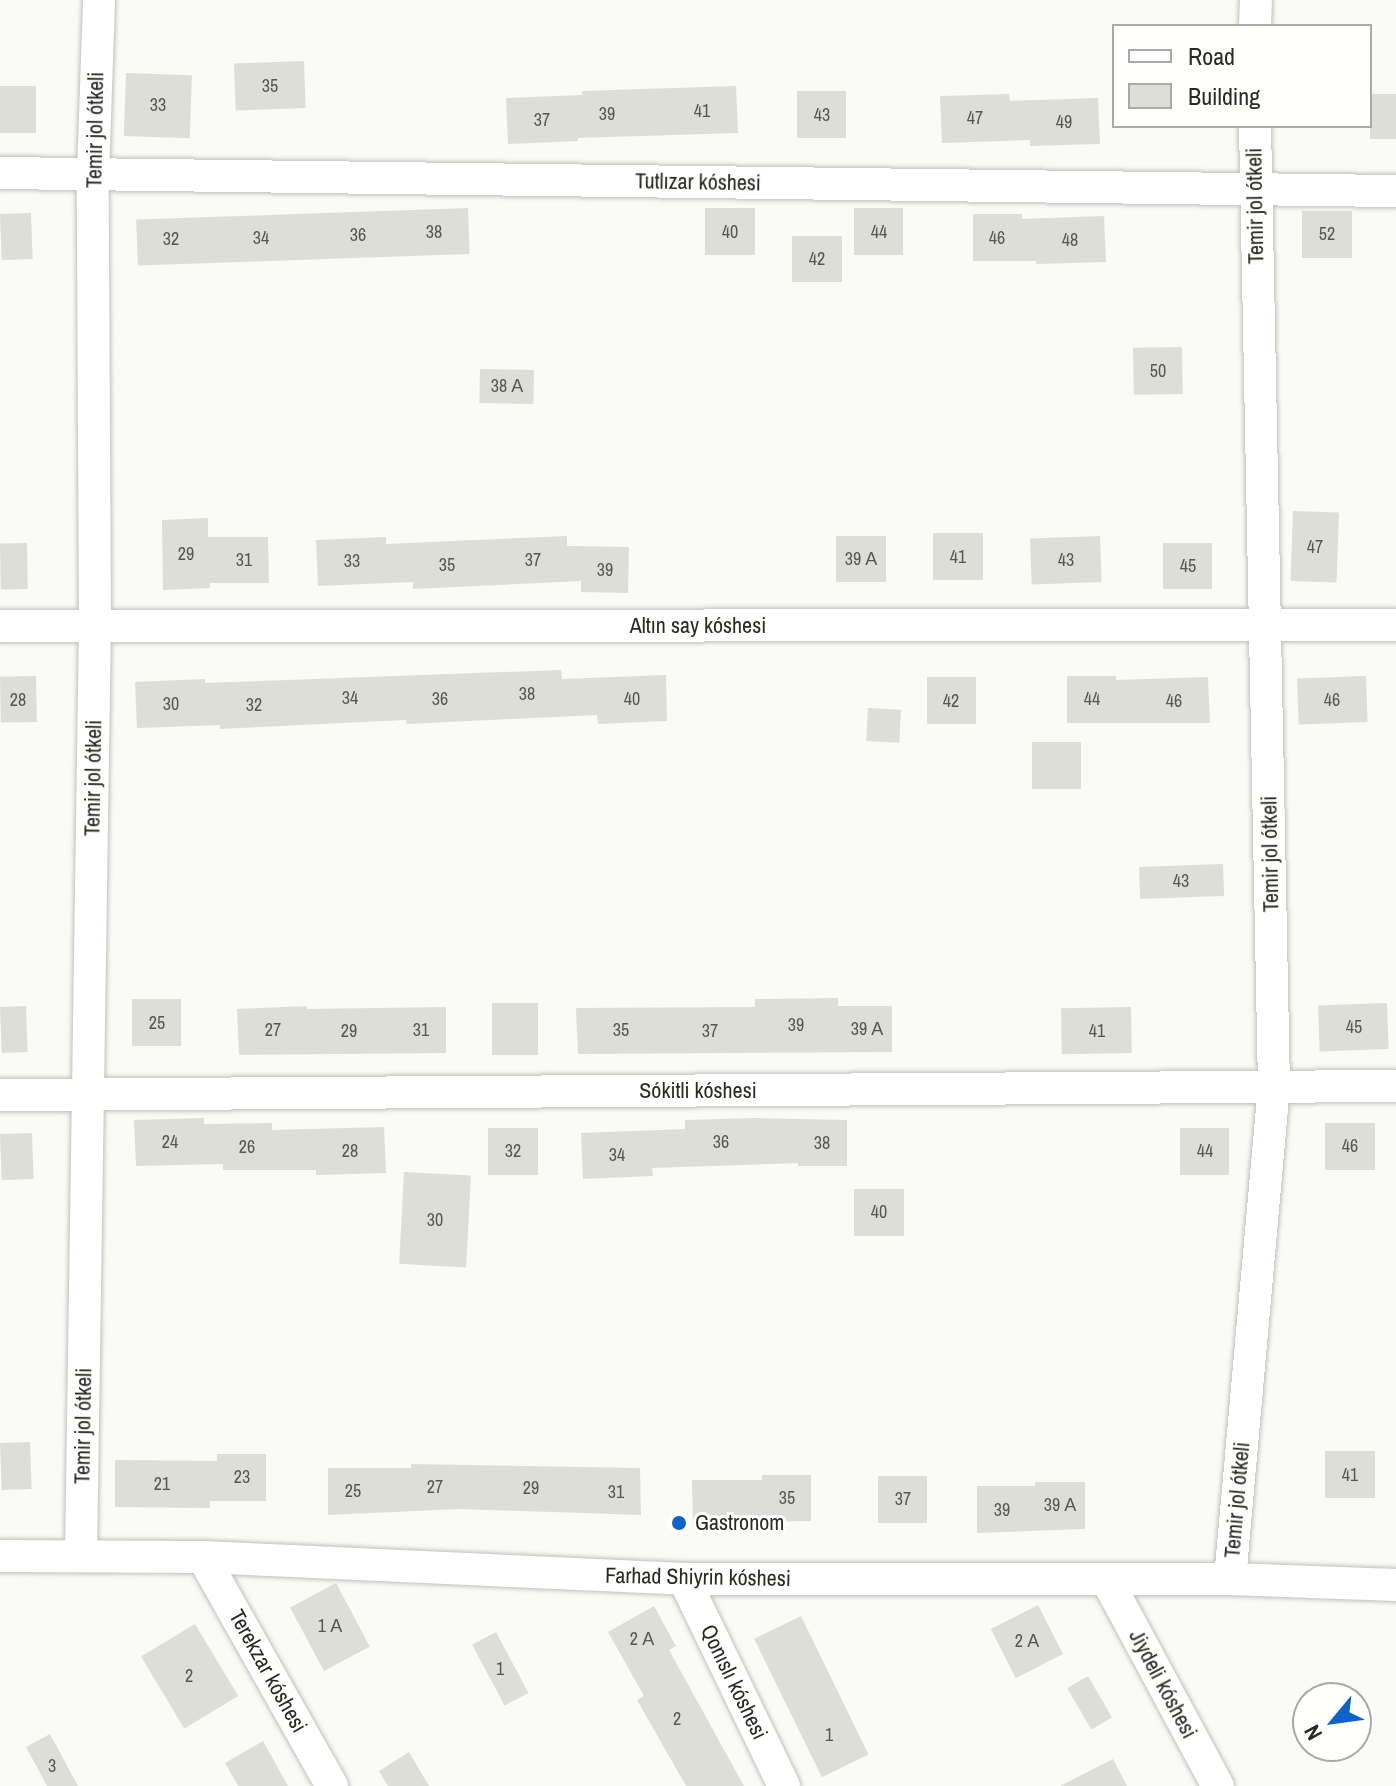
<!DOCTYPE html>
<html>
<head>
<meta charset="utf-8">
<style>
  body { margin:0 }
  #map { position:relative; width:1396px; height:1786px; overflow:hidden; background:#fafaf6; font-family:"Archivo Narrow",sans-serif }
  div>[style] { position:absolute }
  .building>* { inset:0; background:#deded9; transform-origin:0 0 }
  .roads { filter:drop-shadow(0 0 2px #c0c1bc) drop-shadow(0 0 2px #c0c1bc) }
  .minor>* { height:32px; margin:-16px; padding:0 16px; transform-origin:16px; border-radius:16px; background:#fff }
  .dots>* { width:22px; height:22px; translate:-50% -50%; box-sizing:border-box; border:4px solid #fffffe; border-radius:50% }
  span { translate:-50% -50%; white-space:nowrap; text-align:center; line-height:1.15; -webkit-text-stroke:6px #fffffe; paint-order:stroke }
  .number-label { font-size:18px; color:#565654 }
  .number-label span { -webkit-text-stroke-width:0 }
  .street-label { font-size:22px; color:#292928 }
  .poi-label { font-size:22px; color:#292928 }
  .left { translate:0 -50%; text-align:left }
  .legend { position:absolute; left:1112px; top:24px; width:260px; height:104px; box-sizing:border-box; background:#fffffe; border:2px solid #a9a9a8; margin:0; padding:10px 14px; list-style:none; font-size:24px; color:#292928 }
  .legend li { display:flex; align-items:center; gap:16px; height:40px }
  .legend b { width:40px; border:2px solid #a9a9a8 }
  .north { position:absolute; left:1292px; top:1682px; width:80px; height:80px; box-sizing:border-box; background:#fffffe; border:2px solid #a9a9a8; border-radius:50%; rotate:241deg; font-size:22px; font-weight:700; line-height:32px; text-align:center; color:#292928 }
  .north::after { content:''; display:block; margin:auto; width:28px; height:36px; background:#0d62cc; clip-path:polygon(50% 0,100% 100%,50% 72%,0 100%) }
</style>
</head>
<body>
<div id="map">
  <div class="building">
    <div style="left:304px;top:61px;width:47px;height:70px;rotate:88deg"></div>
    <div style="left:126px;top:73px;width:66px;height:63px;rotate:2deg"></div>
    <div style="left:0;top:86px;width:36px;height:47px"></div>
    <div style="clip-path:polygon(736px 86px,738px 133px,578px 138px,578px 141px,508px 144px,506px 98px,582px 95px,582px 91px)"></div>
    <div style="left:846px;top:91px;width:47px;height:49px;rotate:90deg"></div>
    <div style="clip-path:polygon(1009px 94px,1010px 101px,1098px 98px,1100px 144px,1030px 146px,1030px 140px,942px 143px,940px 96px)"></div>
    <div style="left:1396px;top:94px;width:45px;height:26px;rotate:90deg"></div>
    <div style="left:468px;top:208px;width:46px;height:332px;rotate:88deg"></div>
    <div style="left:755px;top:208px;width:47px;height:50px;rotate:90deg"></div>
    <div style="left:903px;top:208px;width:47px;height:49px;rotate:90deg"></div>
    <div style="left:1302px;top:211px;width:50px;height:47px"></div>
    <div style="left:31px;top:213px;width:46px;height:31px;rotate:88deg"></div>
    <div style="clip-path:polygon(973px 214px,1022px 214px,1022px 219px,1104px 216px,1106px 262px,1036px 264px,1036px 261px,973px 261px)"></div>
    <div style="left:792px;top:236px;width:50px;height:46px"></div>
    <div style="left:1182px;top:347px;width:47px;height:49px;rotate:89deg"></div>
    <div style="left:480px;top:369px;width:54px;height:34px;rotate:1deg"></div>
    <div style="left:1293px;top:511px;width:46px;height:70px;rotate:2deg"></div>
    <div style="clip-path:polygon(208px 518px,208px 537px,268px 537px,269px 583px,210px 583px,210px 588px,163px 590px,162px 520px)"></div>
    <div style="left:983px;top:533px;width:47px;height:50px;rotate:90deg"></div>
    <div style="clip-path:polygon(567px 536px,567px 546px,629px 547px,628px 593px,581px 592px,581px 581px,413px 589px,413px 582px,318px 586px,316px 540px,386px 537px,386px 544px)"></div>
    <div style="left:836px;top:536px;width:50px;height:46px"></div>
    <div style="left:1100px;top:536px;width:46px;height:70px;rotate:88deg"></div>
    <div style="left:27px;top:543px;width:46px;height:27px;rotate:89deg"></div>
    <div style="left:1163px;top:543px;width:49px;height:46px"></div>
    <div style="clip-path:polygon(561px 670px,562px 679px,666px 675px,667px 721px,598px 724px,597px 715px,406px 724px,406px 720px,220px 729px,220px 725px,137px 728px,135px 682px,205px 679px,205px 683px)"></div>
    <div style="left:36px;top:676px;width:46px;height:36px;rotate:89deg"></div>
    <div style="clip-path:polygon(1067px 676px,1116px 676px,1116px 680px,1208px 677px,1210px 723px,1067px 723px)"></div>
    <div style="left:1366px;top:676px;width:46px;height:69px;rotate:88deg"></div>
    <div style="left:927px;top:677px;width:49px;height:47px"></div>
    <div style="left:868px;top:708px;width:33px;height:33px;rotate:3deg"></div>
    <div style="left:1032px;top:742px;width:49px;height:47px"></div>
    <div style="left:1223px;top:864px;width:32px;height:84px;rotate:88deg"></div>
    <div style="clip-path:polygon(838px 998px,838px 1006px,892px 1006px,892px 1052px,578px 1054px,576px 1008px,755px 1007px,755px 999px)"></div>
    <div style="left:132px;top:999px;width:49px;height:47px"></div>
    <div style="left:538px;top:1003px;width:52px;height:46px;rotate:90deg"></div>
    <div style="left:1387px;top:1003px;width:46px;height:69px;rotate:88deg"></div>
    <div style="left:26px;top:1006px;width:46px;height:26px;rotate:88deg"></div>
    <div style="clip-path:polygon(307px 1006px,307px 1009px,446px 1007px,446px 1053px,239px 1055px,237px 1009px)"></div>
    <div style="left:1131px;top:1007px;width:46px;height:70px;rotate:89deg"></div>
    <div style="clip-path:polygon(204px 1118px,204px 1124px,272px 1123px,272px 1130px,384px 1127px,386px 1173px,316px 1175px,316px 1170px,223px 1170px,223px 1164px,136px 1166px,134px 1120px)"></div>
    <div style="clip-path:polygon(755px 1118px,847px 1120px,847px 1166px,798px 1166px,798px 1163px,652px 1168px,653px 1176px,583px 1179px,581px 1133px,685px 1129px,685px 1120px)"></div>
    <div style="left:1325px;top:1123px;width:50px;height:47px"></div>
    <div style="left:488px;top:1128px;width:50px;height:47px"></div>
    <div style="left:1180px;top:1128px;width:49px;height:47px"></div>
    <div style="left:32px;top:1133px;width:46px;height:32px;rotate:88deg"></div>
    <div style="left:404px;top:1172px;width:67px;height:92px;rotate:3deg"></div>
    <div style="left:854px;top:1189px;width:50px;height:47px"></div>
    <div style="left:30px;top:1442px;width:47px;height:30px;rotate:88deg"></div>
    <div style="left:1325px;top:1451px;width:50px;height:47px"></div>
    <div style="clip-path:polygon(217px 1454px,266px 1454px,266px 1501px,210px 1501px,210px 1508px,115px 1507px,115px 1460px,217px 1461px)"></div>
    <div style="clip-path:polygon(411px 1464px,640px 1468px,641px 1515px,460px 1509px,328px 1515px,328px 1468px,411px 1468px)"></div>
    <div style="clip-path:polygon(762px 1475px,811px 1475px,811px 1521px,742px 1522px,742px 1527px,693px 1527px,692px 1480px,762px 1480px)"></div>
    <div style="left:878px;top:1476px;width:49px;height:47px"></div>
    <div style="clip-path:polygon(1035px 1482px,1085px 1482px,1085px 1529px,977px 1533px,977px 1486px,1035px 1486px)"></div>
    <div style="left:336px;top:1583px;width:72px;height:52px;rotate:62deg"></div>
    <div style="left:1038px;top:1605px;width:55px;height:53px;rotate:63deg"></div>
    <div style="clip-path:polygon(654px 1606px,676px 1646px,669px 1650px,744px 1786px,686px 1786px,637px 1700px,644px 1696px,608px 1632px)"></div>
    <div style="left:801px;top:1616px;width:154px;height:52px;rotate:64deg"></div>
    <div style="left:195px;top:1624px;width:84px;height:63px;rotate:59deg"></div>
    <div style="left:496px;top:1632px;width:69px;height:27px;rotate:62deg"></div>
    <div style="left:1088px;top:1676px;width:48px;height:24px;rotate:60deg"></div>
    <div style="clip-path:polygon(50px 1734px,78px 1786px,47px 1786px,26px 1747px)"></div>
    <div style="clip-path:polygon(263px 1741px,288px 1786px,238px 1786px,225px 1763px)"></div>
    <div style="clip-path:polygon(409px 1752px,429px 1786px,388px 1786px,379px 1771px)"></div>
    <div style="clip-path:polygon(1113px 1759px,1127px 1786px,1060px 1786px)"></div>
  </div>
  <div class="roads">
    <div class="minor">
      <div style="left:1255px;top:26px;width:26px;rotate:-88deg"></div>
      <div style="left:0;top:173px;width:1396px;rotate:0.74deg"></div>
      <div style="left:0;top:626px;width:1396px;rotate:-0.04deg"></div>
      <div style="left:0;top:1095px;width:1396px;rotate:-0.37deg"></div>
      <div style="left:0;top:1556px;width:203px;rotate:0.3deg"></div>
      <div style="left:203px;top:1557px;width:482px;rotate:2.6deg"></div>
      <div style="left:684px;top:1579px;width:546px"></div>
      <div style="left:1230px;top:1579px;width:166px;rotate:2.1deg"></div>
      <div style="left:81px;top:1556px;width:930px;rotate:-89.14deg"></div>
      <div style="left:95px;top:626px;width:452px;rotate:-90.3deg"></div>
      <div style="left:93px;top:174px;width:174px;rotate:-88deg"></div>
      <div style="left:203px;top:1557px;width:263px;rotate:60.6deg"></div>
      <div style="left:684px;top:1579px;width:230px;rotate:64.2deg"></div>
      <div style="left:1230px;top:1579px;width:494px;rotate:-84.9deg"></div>
      <div style="left:1274px;top:1087px;width:961px;rotate:-91.13deg"></div>
      <div style="left:1108px;top:1582px;width:232px;rotate:61.7deg"></div>
    </div>
  </div>
  <div class="dots">
    <div style="left:679px;top:1523px;background:#0d62cc"></div>
  </div>
  <div class="number-label">
    <span style="left:270px;top:86px">35</span>
    <span style="left:158px;top:105px">33</span>
    <span style="left:702px;top:111px">41</span>
    <span style="left:607px;top:114px">39</span>
    <span style="left:822px;top:115px">43</span>
    <span style="left:975px;top:118px">47</span>
    <span style="left:542px;top:120px">37</span>
    <span style="left:1064px;top:122px">49</span>
    <span style="left:434px;top:232px">38</span>
    <span style="left:730px;top:232px">40</span>
    <span style="left:879px;top:232px">44</span>
    <span style="left:1327px;top:234px">52</span>
    <span style="left:358px;top:235px">36</span>
    <span style="left:261px;top:238px">34</span>
    <span style="left:997px;top:238px">46</span>
    <span style="left:171px;top:239px">32</span>
    <span style="left:1070px;top:240px">48</span>
    <span style="left:817px;top:259px">42</span>
    <span style="left:1158px;top:371px">50</span>
    <span style="left:507px;top:386px">38 А</span>
    <span style="left:1315px;top:547px">47</span>
    <span style="left:186px;top:554px">29</span>
    <span style="left:958px;top:557px">41</span>
    <span style="left:861px;top:559px">39 А</span>
    <span style="left:244px;top:560px">31</span>
    <span style="left:533px;top:560px">37</span>
    <span style="left:1066px;top:560px">43</span>
    <span style="left:352px;top:561px">33</span>
    <span style="left:447px;top:565px">35</span>
    <span style="left:1188px;top:566px">45</span>
    <span style="left:605px;top:570px">39</span>
    <span style="left:527px;top:694px">38</span>
    <span style="left:350px;top:698px">34</span>
    <span style="left:440px;top:699px">36</span>
    <span style="left:632px;top:699px">40</span>
    <span style="left:1092px;top:699px">44</span>
    <span style="left:18px;top:700px">28</span>
    <span style="left:1332px;top:700px">46</span>
    <span style="left:951px;top:701px">42</span>
    <span style="left:1174px;top:701px">46</span>
    <span style="left:171px;top:704px">30</span>
    <span style="left:254px;top:705px">32</span>
    <span style="left:1181px;top:881px">43</span>
    <span style="left:157px;top:1023px">25</span>
    <span style="left:796px;top:1025px">39</span>
    <span style="left:1354px;top:1027px">45</span>
    <span style="left:867px;top:1029px">39 А</span>
    <span style="left:273px;top:1030px">27</span>
    <span style="left:421px;top:1030px">31</span>
    <span style="left:621px;top:1030px">35</span>
    <span style="left:349px;top:1031px">29</span>
    <span style="left:710px;top:1031px">37</span>
    <span style="left:1097px;top:1031px">41</span>
    <span style="left:170px;top:1142px">24</span>
    <span style="left:721px;top:1142px">36</span>
    <span style="left:822px;top:1143px">38</span>
    <span style="left:1350px;top:1146px">46</span>
    <span style="left:247px;top:1147px">26</span>
    <span style="left:350px;top:1151px">28</span>
    <span style="left:513px;top:1151px">32</span>
    <span style="left:1205px;top:1151px">44</span>
    <span style="left:617px;top:1155px">34</span>
    <span style="left:879px;top:1212px">40</span>
    <span style="left:435px;top:1220px">30</span>
    <span style="left:1350px;top:1475px">41</span>
    <span style="left:242px;top:1477px">23</span>
    <span style="left:162px;top:1484px">21</span>
    <span style="left:435px;top:1487px">27</span>
    <span style="left:531px;top:1488px">29</span>
    <span style="left:353px;top:1491px">25</span>
    <span style="left:616px;top:1492px">31</span>
    <span style="left:787px;top:1498px">35</span>
    <span style="left:903px;top:1499px">37</span>
    <span style="left:1060px;top:1505px">39 А</span>
    <span style="left:1002px;top:1510px">39</span>
    <span style="left:330px;top:1626px">1 А</span>
    <span style="left:642px;top:1639px">2 А</span>
    <span style="left:1027px;top:1641px">2 А</span>
    <span style="left:500px;top:1669px">1</span>
    <span style="left:189px;top:1676px">2</span>
    <span style="left:677px;top:1719px">2</span>
    <span style="left:829px;top:1735px">1</span>
    <span style="left:52px;top:1766px">3</span>
  </div>
  <div class="street-label">
    <span style="left:95px;top:130px;rotate:-89deg">Temir jol ótkeli</span>
    <span style="left:698px;top:182px;rotate:1deg">Tutlızar kóshesi</span>
    <span style="left:1255px;top:206px;rotate:-91deg">Temir jol ótkeli</span>
    <span style="left:698px;top:626px">Altın say kóshesi</span>
    <span style="left:93px;top:778px;rotate:-89deg">Temir jol ótkeli</span>
    <span style="left:1270px;top:854px;rotate:-91deg">Temir jol ótkeli</span>
    <span style="left:698px;top:1091px">Sókitli kóshesi</span>
    <span style="left:83px;top:1426px;rotate:-89deg">Temir jol ótkeli</span>
    <span style="left:1237px;top:1500px;rotate:-85deg">Temir jol ótkeli</span>
    <span style="left:698px;top:1577px;rotate:1deg">Farhad Shiyrin kóshesi</span>
    <span style="left:268px;top:1671px;rotate:61deg">Terekzar kóshesi</span>
    <span style="left:734px;top:1682px;rotate:64deg">Qonıslı kóshesi</span>
    <span style="left:1163px;top:1684px;rotate:62deg">Jiydeli kóshesi</span>
  </div>
  <div class="poi-label">
    <span class="left" style="left:695px;top:1523px">Gastronom</span>
  </div>
  <ul class="legend">
  <li><b style="height:10px;background:#fff"></b>Road</li>
  <li><b style="height:22px;background:#deded9"></b>Building</li>
  </ul>
  <div class="north">N</div>
</div>
</body>
</html>
